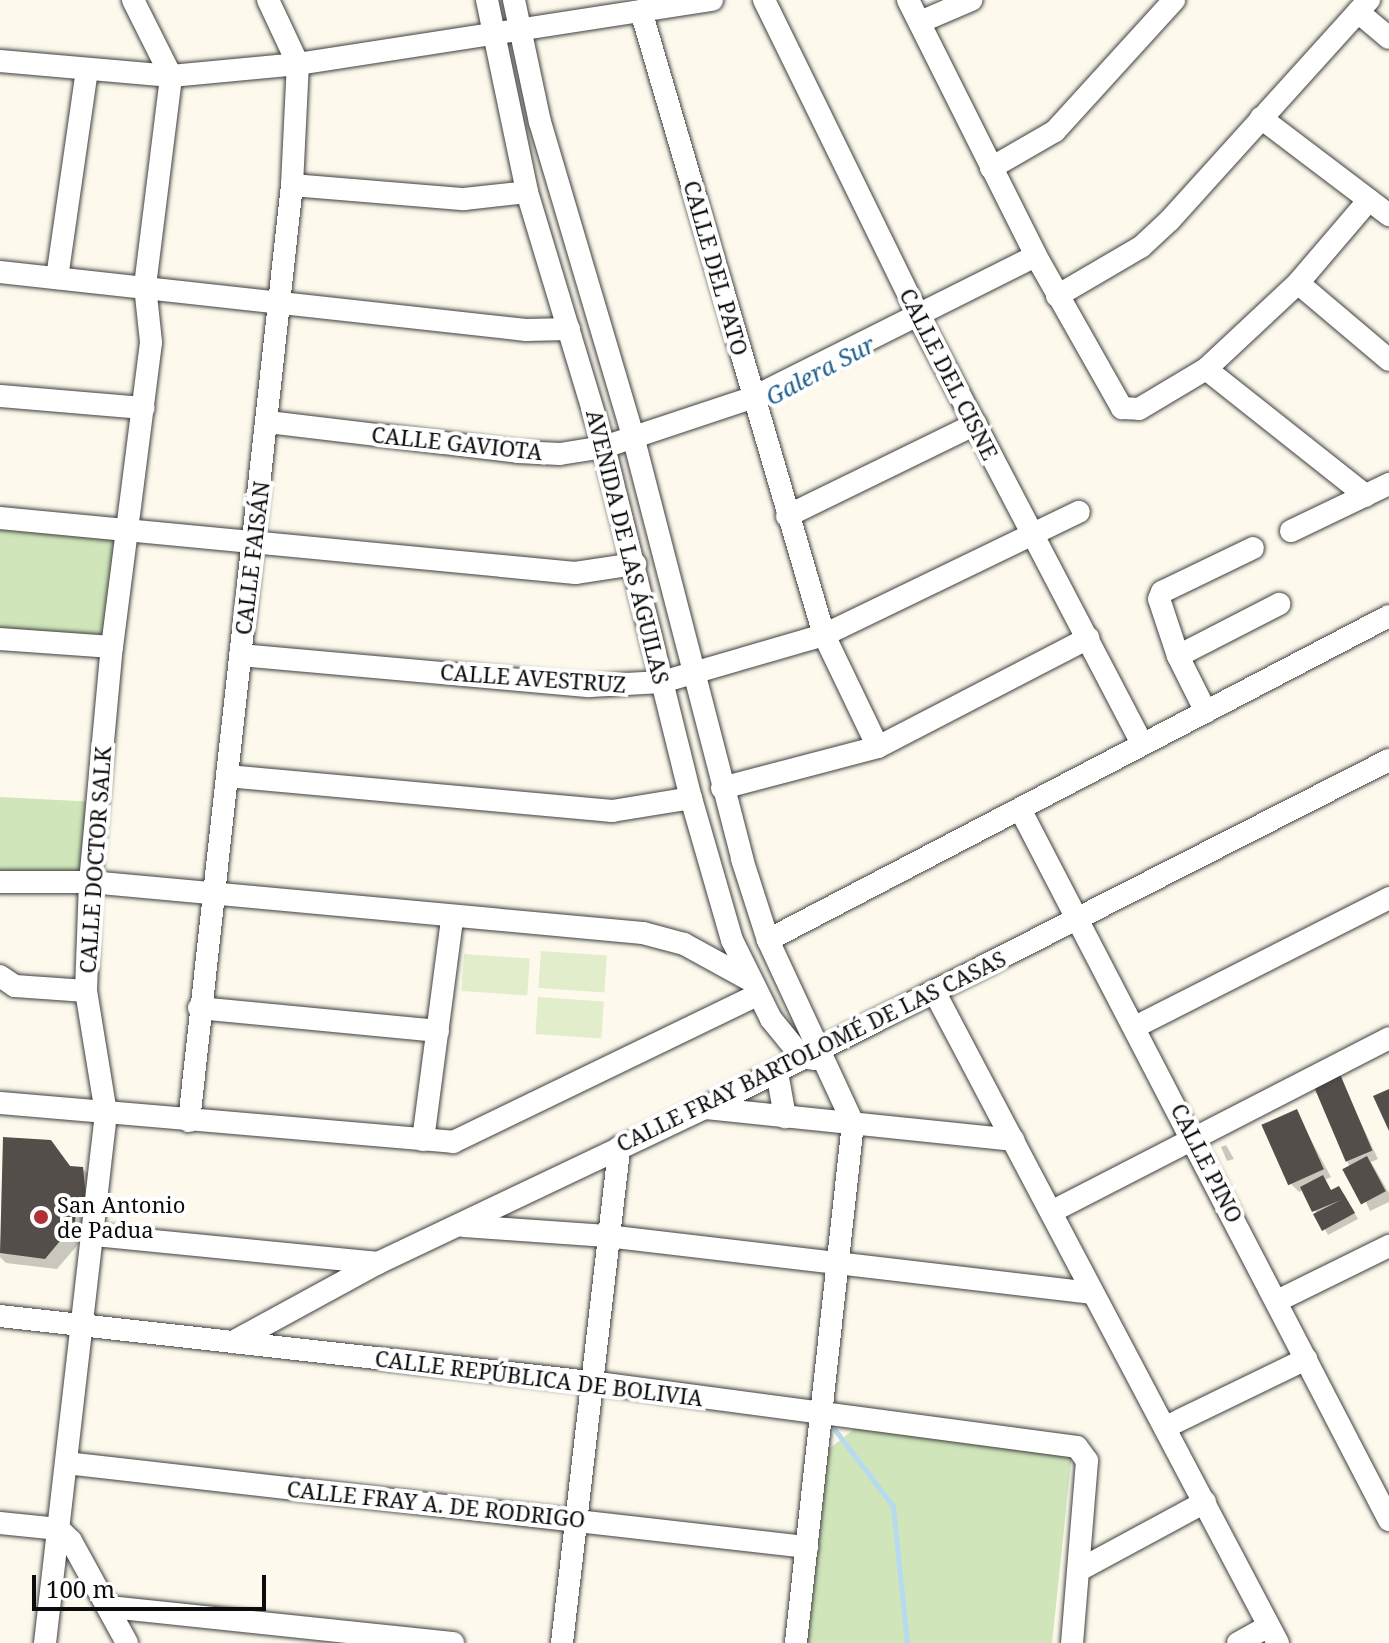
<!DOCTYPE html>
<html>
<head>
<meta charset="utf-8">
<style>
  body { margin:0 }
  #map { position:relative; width:1389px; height:1643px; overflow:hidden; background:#fdfaed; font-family:"Noto Serif",serif }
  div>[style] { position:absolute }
  .green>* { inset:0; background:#d0e5ba; transform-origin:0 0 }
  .pitch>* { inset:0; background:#e1edcb; transform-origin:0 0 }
  .shadow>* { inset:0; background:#0003 }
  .stream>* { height:5px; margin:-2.5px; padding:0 2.5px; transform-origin:2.5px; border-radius:2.5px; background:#b6dbf0 }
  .building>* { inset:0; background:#544e4a; transform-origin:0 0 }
  .roads { filter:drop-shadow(0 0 2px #3f3f3f) drop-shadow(0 0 2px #3f3f3f) }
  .minor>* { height:22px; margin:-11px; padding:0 11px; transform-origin:11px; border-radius:11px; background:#fff }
  .dots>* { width:22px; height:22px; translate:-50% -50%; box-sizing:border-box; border:4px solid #fff; border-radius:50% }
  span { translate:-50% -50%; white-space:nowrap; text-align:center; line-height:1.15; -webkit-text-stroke:8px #fff; paint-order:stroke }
  .street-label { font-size:22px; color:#0c0c0c }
  .poi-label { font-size:22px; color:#0c0c0c }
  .left { translate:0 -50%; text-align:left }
  .water-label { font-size:24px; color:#216292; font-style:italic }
  .scale { position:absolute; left:32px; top:1575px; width:234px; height:36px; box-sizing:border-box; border:4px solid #0c0c0c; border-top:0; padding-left:10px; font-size:24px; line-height:28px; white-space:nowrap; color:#0c0c0c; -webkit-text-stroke:6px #fff; paint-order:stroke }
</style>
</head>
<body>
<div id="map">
  <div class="green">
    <div style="clip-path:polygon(0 528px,111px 538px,117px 547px,102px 638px,0 630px)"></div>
    <div style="left:0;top:797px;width:87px;height:77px;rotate:3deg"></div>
    <div style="clip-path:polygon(859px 1425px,1072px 1453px,1052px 1643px,807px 1643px,829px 1449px)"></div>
  </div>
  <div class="pitch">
    <div style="left:541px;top:951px;width:66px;height:37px;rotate:4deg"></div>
    <div style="left:464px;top:954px;width:66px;height:37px;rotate:4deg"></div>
    <div style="left:538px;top:997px;width:66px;height:37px;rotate:4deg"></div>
  </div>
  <div class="shadow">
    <div style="clip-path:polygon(1339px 1076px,1378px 1159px,1371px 1162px,1389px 1193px,1389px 1202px,1370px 1211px,1347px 1161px)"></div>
    <div style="clip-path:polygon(1296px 1112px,1331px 1177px,1325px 1180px,1332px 1192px,1339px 1189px,1344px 1194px,1358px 1219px,1328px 1235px,1304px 1190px,1299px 1192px,1291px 1184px)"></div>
    <div style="clip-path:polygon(5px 1139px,50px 1142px,72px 1168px,83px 1169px,94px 1180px,86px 1235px,57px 1269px,6px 1263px,0 1257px)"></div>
    <div style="clip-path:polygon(1226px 1145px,1234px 1159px,1227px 1161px,1221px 1147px)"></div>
  </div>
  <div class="stream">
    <div style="left:835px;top:1430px;width:96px;rotate:52.7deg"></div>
    <div style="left:893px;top:1506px;width:138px;rotate:84.2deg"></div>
  </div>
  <div class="building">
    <div style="left:1340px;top:1074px;width:83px;height:29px;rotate:67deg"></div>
    <div style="clip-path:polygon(1389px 1089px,1389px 1131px,1373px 1096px)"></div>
    <div style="left:1297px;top:1109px;width:66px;height:39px;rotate:66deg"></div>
    <div style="clip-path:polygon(3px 1137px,51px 1140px,70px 1166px,83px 1167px,86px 1198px,76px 1209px,75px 1223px,45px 1259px,0 1253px)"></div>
    <div style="left:1367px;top:1156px;width:40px;height:28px;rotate:62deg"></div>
    <div style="clip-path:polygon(1323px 1175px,1331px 1190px,1339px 1186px,1355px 1213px,1322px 1231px,1313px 1214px,1341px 1200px,1312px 1212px,1300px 1187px)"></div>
  </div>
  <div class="roads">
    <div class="minor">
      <div style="left:133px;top:0;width:85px;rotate:63.4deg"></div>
      <div style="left:487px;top:0;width:196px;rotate:78.2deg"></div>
      <div style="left:527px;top:192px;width:266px;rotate:73.2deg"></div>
      <div style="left:604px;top:447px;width:362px;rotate:76.1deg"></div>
      <div style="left:691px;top:798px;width:148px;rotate:73.9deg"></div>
      <div style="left:732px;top:940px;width:88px;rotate:63.7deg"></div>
      <div style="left:771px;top:1019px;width:49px;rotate:50.8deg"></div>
      <div style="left:802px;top:1057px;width:13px;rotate:9deg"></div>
      <div style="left:514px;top:0;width:125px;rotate:78deg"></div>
      <div style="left:540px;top:122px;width:332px;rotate:73.5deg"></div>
      <div style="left:634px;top:440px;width:433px;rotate:75.5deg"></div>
      <div style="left:742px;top:859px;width:85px;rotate:72.2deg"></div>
      <div style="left:768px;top:940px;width:202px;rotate:65.1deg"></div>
      <div style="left:853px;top:1123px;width:523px;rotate:96.26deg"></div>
      <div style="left:764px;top:0;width:353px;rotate:63.9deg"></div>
      <div style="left:919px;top:317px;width:482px;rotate:62.4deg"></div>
      <div style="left:908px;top:0;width:286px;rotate:63.4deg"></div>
      <div style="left:1036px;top:256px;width:175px;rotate:60.5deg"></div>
      <div style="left:1122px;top:408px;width:17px;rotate:3deg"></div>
      <div style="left:1139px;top:409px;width:78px;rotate:-30.8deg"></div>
      <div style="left:1206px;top:369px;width:126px;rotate:-43.1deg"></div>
      <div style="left:1298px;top:283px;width:109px;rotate:-49.5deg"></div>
      <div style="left:641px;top:11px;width:650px;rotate:73.66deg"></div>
      <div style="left:824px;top:635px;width:124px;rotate:64.3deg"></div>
      <div style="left:1358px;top:12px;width:40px;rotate:40deg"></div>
      <div style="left:920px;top:22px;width:56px;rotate:-23.3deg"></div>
      <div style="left:0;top:61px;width:172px;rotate:5deg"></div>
      <div style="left:171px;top:76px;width:128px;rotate:-5.4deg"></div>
      <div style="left:298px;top:64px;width:419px;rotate:-8.8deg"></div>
      <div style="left:1261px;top:118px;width:161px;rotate:37.2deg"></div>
      <div style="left:991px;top:168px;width:74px;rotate:-30deg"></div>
      <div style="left:1055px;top:131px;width:177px;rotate:-47.7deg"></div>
      <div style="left:292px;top:185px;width:173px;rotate:4.7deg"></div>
      <div style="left:464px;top:199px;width:63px;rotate:-6.3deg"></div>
      <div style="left:0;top:272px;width:529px;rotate:6.29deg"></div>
      <div style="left:526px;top:330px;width:43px;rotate:-1.3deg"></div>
      <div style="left:57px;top:278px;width:210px;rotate:-81.8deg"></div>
      <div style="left:1298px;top:283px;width:119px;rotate:40.2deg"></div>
      <div style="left:1057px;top:296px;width:97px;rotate:-30.3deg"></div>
      <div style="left:1141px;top:247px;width:40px;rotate:-43deg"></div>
      <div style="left:1170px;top:220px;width:297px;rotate:-47.9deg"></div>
      <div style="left:1206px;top:369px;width:204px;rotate:38.4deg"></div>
      <div style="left:0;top:396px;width:144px;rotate:4.8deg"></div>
      <div style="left:268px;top:422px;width:252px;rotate:6.8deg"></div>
      <div style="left:518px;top:452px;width:42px;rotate:2.7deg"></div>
      <div style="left:560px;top:454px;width:45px;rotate:-9deg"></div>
      <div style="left:604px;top:447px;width:158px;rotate:-18.4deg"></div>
      <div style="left:754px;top:397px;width:315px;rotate:-26.6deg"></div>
      <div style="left:787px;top:516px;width:210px;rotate:-26deg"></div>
      <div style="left:0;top:518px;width:578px;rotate:5.46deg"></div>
      <div style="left:575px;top:573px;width:61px;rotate:-8.5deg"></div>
      <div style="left:1291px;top:531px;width:109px;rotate:-25.6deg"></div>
      <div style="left:0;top:639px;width:112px;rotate:4.1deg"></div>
      <div style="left:240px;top:655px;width:351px;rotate:5.1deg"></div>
      <div style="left:590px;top:686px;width:72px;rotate:-3.2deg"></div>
      <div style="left:662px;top:682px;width:169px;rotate:-16.2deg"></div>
      <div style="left:824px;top:635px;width:283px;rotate:-25.8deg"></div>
      <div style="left:1178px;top:656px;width:114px;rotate:-27.2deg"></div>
      <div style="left:1206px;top:712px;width:63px;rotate:-116.6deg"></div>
      <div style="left:1178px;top:656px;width:60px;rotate:-108.4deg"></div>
      <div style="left:1159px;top:599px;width:8px;rotate:-67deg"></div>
      <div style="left:1162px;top:592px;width:101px;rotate:-25.8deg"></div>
      <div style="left:227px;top:776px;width:387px;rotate:5.2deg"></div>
      <div style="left:612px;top:811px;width:80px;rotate:-9.3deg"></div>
      <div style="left:722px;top:788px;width:161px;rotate:-14.7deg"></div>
      <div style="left:878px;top:747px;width:237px;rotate:-27.4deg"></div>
      <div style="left:1020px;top:809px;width:801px;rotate:62.57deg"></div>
      <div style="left:0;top:882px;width:90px"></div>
      <div style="left:90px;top:882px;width:555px;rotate:5.27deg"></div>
      <div style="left:643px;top:933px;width:42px;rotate:15deg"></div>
      <div style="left:684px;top:944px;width:73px;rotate:28.7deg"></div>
      <div style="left:768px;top:940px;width:700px;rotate:-27.55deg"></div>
      <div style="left:0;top:976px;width:18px;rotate:34deg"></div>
      <div style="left:15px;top:986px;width:71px;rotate:4deg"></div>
      <div style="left:934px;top:991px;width:737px;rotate:62.18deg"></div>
      <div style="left:199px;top:1008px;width:240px;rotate:5.5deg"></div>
      <div style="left:1137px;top:1026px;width:283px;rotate:-26.9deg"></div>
      <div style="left:777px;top:1072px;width:46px;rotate:79.9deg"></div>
      <div style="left:0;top:1103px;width:455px;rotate:4.9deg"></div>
      <div style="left:453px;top:1142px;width:338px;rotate:-25.8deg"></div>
      <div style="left:705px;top:1108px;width:310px;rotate:5.9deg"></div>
      <div style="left:189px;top:1121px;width:942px;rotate:-83.72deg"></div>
      <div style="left:292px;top:185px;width:121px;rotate:-87.2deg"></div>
      <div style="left:298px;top:64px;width:71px;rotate:-115.1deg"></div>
      <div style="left:423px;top:1140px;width:223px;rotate:-82.5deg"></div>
      <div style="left:1051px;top:1212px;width:380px;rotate:-27.2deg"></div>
      <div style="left:464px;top:1226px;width:143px;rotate:4deg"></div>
      <div style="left:607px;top:1236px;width:487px;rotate:6.7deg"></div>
      <div style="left:93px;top:1235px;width:286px;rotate:5.6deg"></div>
      <div style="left:1277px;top:1301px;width:125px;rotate:-26.2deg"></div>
      <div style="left:0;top:1316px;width:594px;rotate:6.38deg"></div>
      <div style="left:590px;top:1382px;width:491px;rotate:7.6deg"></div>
      <div style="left:1077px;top:1447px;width:17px;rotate:54deg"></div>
      <div style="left:1087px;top:1461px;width:183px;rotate:94.7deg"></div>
      <div style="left:233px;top:1342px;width:165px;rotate:-28.6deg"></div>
      <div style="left:378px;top:1263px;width:362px;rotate:-25.4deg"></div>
      <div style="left:705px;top:1108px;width:767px;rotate:-26.97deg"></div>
      <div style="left:1166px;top:1427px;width:156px;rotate:-25.9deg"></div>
      <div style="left:66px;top:1463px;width:746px;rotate:6.47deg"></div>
      <div style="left:0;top:1523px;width:59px;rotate:5.8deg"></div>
      <div style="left:59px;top:1529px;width:17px;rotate:45deg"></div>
      <div style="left:71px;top:1541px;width:116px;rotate:61.2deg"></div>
      <div style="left:1081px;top:1569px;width:141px;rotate:-28.4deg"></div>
      <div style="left:110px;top:1607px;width:345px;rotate:6deg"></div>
      <div style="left:45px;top:1643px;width:533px;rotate:-83.43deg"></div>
      <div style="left:106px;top:1113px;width:124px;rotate:-99.3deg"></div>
      <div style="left:86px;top:991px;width:109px;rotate:-87.9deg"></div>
      <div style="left:90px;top:882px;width:236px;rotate:-84.7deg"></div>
      <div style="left:112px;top:647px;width:307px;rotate:-82.7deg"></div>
      <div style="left:151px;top:342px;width:56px;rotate:-96.1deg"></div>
      <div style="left:145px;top:286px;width:212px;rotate:-82.9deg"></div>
      <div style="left:562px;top:1643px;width:499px;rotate:-83.4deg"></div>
      <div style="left:1238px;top:1643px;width:35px;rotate:-29deg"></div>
    </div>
  </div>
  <div class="dots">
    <div style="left:41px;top:1217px;background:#b03138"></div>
  </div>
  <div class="street-label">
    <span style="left:716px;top:268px;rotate:74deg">CALLE DEL PATO</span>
    <span style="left:949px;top:374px;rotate:63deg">CALLE DEL CISNE</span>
    <span style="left:457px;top:443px;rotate:6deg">CALLE GAVIOTA</span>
    <span style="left:628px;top:547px;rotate:76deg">AVENIDA DE LAS ÁGUILAS</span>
    <span style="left:252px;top:558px;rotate:-83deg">CALLE FAISÁN</span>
    <span style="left:533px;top:678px;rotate:4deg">CALLE AVESTRUZ</span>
    <span style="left:95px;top:860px;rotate:-86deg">CALLE DOCTOR SALK</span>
    <span style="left:811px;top:1051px;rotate:-26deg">CALLE FRAY BARTOLOMÉ DE LAS CASAS</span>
    <span style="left:1207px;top:1163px;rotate:63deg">CALLE PINO</span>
    <span style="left:539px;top:1378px;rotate:7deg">CALLE REPÚBLICA DE BOLIVIA</span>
    <span style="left:436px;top:1504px;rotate:6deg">CALLE FRAY A. DE RODRIGO</span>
  </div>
  <div class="poi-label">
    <span class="left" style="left:57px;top:1217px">San Antonio<br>de Padua</span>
  </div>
  <div class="water-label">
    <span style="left:820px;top:370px;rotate:-28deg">Galera Sur</span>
  </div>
  <div class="scale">100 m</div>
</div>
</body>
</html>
